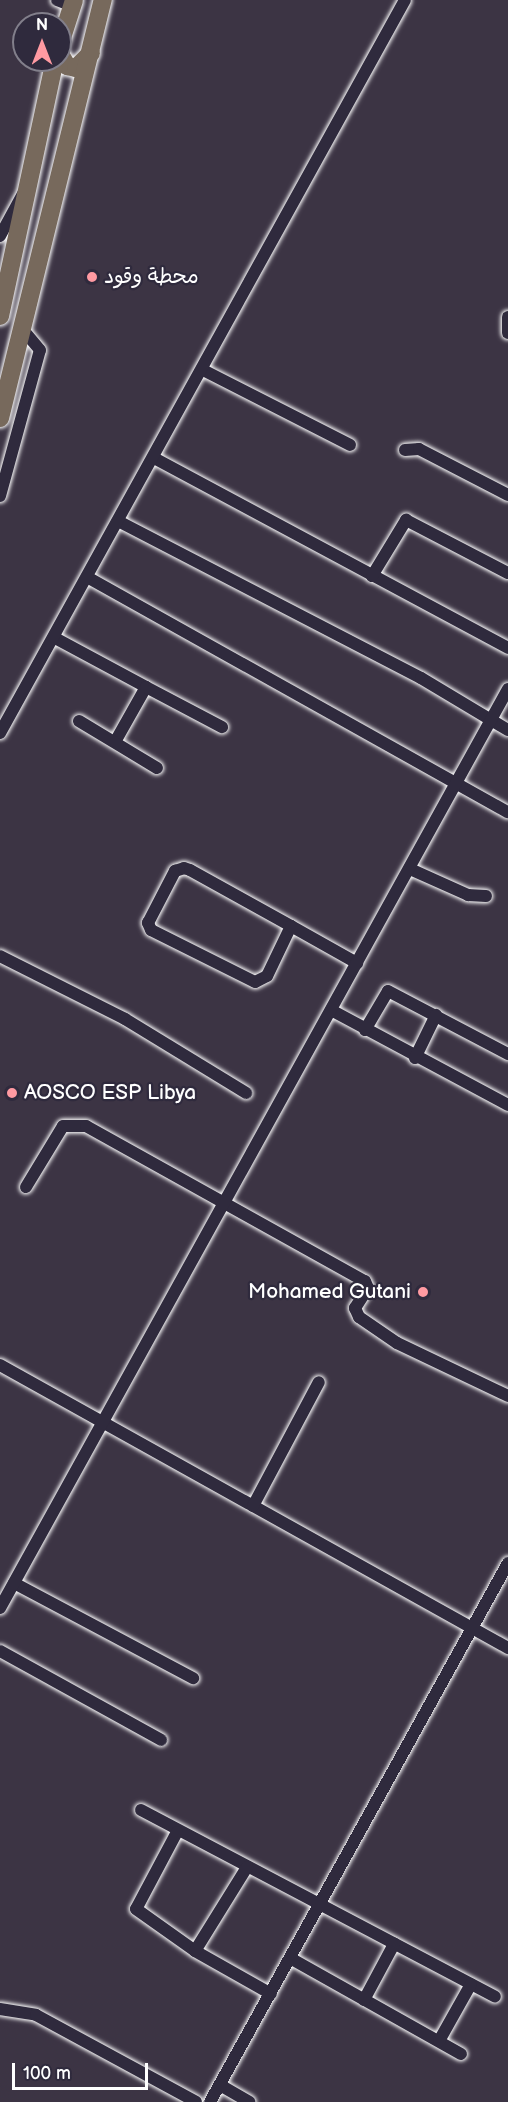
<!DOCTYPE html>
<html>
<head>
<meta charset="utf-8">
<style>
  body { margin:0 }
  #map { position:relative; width:508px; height:2102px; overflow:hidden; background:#3c3444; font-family:"Balsamiq Sans","Playpen Sans Arabic",sans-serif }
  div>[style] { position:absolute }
  .roads { filter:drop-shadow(0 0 2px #fff) drop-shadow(0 0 2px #fff) }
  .minor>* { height:12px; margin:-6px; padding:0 6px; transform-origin:6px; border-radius:6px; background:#2f2a3d }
  .highway>* { height:18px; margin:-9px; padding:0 9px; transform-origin:9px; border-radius:9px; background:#77695c }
  .dots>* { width:16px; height:16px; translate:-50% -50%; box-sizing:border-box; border:3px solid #2f2a3d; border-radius:50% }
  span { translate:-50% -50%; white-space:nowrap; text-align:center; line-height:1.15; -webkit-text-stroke:4.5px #2f2a3d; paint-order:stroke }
  .poi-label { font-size:21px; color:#fff }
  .left { translate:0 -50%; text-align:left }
  .right { translate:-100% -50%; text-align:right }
  .north { position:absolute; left:12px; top:12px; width:60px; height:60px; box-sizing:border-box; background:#2f2a3d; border:2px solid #827f8b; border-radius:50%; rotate:0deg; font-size:16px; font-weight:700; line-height:24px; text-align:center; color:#fff }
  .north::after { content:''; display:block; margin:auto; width:21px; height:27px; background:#ff9aa2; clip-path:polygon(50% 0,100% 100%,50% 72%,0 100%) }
  .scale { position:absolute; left:12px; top:2063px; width:136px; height:27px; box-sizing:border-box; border:3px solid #fff; border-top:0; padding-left:8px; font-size:18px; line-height:21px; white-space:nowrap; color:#fff; -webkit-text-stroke:4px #2f2a3d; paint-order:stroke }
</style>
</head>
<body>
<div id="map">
  <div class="roads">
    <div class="minor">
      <div style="left:57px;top:0;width:17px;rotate:21deg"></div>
      <div style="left:0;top:236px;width:50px;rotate:-61.4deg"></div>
      <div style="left:508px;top:317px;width:16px;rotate:90deg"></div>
      <div style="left:203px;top:370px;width:165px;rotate:27deg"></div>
      <div style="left:405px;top:450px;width:14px;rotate:-4deg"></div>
      <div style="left:419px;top:449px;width:100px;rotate:27.3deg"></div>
      <div style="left:154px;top:458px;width:402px;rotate:28.2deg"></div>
      <div style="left:0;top:496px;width:151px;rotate:-74.7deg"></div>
      <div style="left:40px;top:350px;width:30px;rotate:-130deg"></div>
      <div style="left:118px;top:521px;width:341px;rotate:27.4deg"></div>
      <div style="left:421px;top:678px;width:101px;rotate:30.9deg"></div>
      <div style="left:372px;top:576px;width:66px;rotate:-58.7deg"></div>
      <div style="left:406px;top:520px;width:115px;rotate:27.5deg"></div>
      <div style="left:87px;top:577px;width:482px;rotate:29.2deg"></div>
      <div style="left:55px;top:638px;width:103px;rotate:28.3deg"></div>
      <div style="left:146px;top:687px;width:63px;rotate:119.4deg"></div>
      <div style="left:146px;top:687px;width:86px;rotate:27.8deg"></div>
      <div style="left:79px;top:721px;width:91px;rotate:31.1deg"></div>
      <div style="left:0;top:733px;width:837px;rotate:-61.08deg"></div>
      <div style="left:410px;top:869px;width:64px;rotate:24.1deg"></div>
      <div style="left:468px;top:895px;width:18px;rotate:3deg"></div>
      <div style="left:291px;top:926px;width:55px;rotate:115.6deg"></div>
      <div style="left:267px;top:976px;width:13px;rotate:153deg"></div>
      <div style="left:255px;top:982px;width:116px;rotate:-153.4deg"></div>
      <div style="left:151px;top:930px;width:8px;rotate:-113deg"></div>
      <div style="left:148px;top:923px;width:59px;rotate:-62.6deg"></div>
      <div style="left:175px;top:871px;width:9px;rotate:-18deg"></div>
      <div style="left:184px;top:868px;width:6px;rotate:18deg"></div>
      <div style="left:190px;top:870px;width:115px;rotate:29deg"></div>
      <div style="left:291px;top:926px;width:76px;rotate:29.3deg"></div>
      <div style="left:0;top:956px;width:140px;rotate:26.7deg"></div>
      <div style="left:125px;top:1019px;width:142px;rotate:31.4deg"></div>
      <div style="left:331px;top:1010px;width:201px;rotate:28.2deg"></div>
      <div style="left:365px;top:1030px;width:45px;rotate:-59.5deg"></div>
      <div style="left:388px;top:991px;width:136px;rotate:27.7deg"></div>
      <div style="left:415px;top:1058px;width:48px;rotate:-64deg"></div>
      <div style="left:26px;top:1187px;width:71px;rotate:-58.8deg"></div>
      <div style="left:63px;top:1126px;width:23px"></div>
      <div style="left:86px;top:1126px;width:319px;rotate:29.1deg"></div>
      <div style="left:365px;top:1281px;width:8px;rotate:67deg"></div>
      <div style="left:368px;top:1288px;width:24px;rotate:123deg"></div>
      <div style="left:355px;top:1308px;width:10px;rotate:66deg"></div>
      <div style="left:359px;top:1317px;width:46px;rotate:34.4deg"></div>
      <div style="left:397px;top:1343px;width:123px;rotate:25.5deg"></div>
      <div style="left:0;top:1365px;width:582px;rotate:29.12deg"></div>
      <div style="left:253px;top:1506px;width:140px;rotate:-62deg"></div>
      <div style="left:14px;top:1583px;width:203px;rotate:28deg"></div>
      <div style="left:0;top:1608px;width:1050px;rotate:-61.07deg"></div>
      <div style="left:0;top:1651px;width:184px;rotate:28.9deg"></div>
      <div style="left:141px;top:1810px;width:400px;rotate:27.8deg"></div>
      <div style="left:177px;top:1832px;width:87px;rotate:118deg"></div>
      <div style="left:136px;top:1909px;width:72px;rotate:35.4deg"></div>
      <div style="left:195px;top:1951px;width:87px;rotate:29.5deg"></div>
      <div style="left:195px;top:1951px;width:99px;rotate:-58.2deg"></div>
      <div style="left:290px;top:1958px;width:196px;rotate:29.3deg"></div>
      <div style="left:364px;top:2000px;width:64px;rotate:-61.8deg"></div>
      <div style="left:0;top:2009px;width:36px;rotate:9deg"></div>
      <div style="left:36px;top:2015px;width:182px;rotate:28.5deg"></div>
      <div style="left:439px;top:2041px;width:65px;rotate:-60.7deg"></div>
      <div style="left:220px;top:2085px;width:34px;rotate:30deg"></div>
      <div style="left:210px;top:2102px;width:616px;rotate:-61.06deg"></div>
    </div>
    <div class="highway">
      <div style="left:60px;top:44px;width:46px;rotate:-72.3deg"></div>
      <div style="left:60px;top:54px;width:14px;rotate:60deg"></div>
      <div style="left:67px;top:66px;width:9px;rotate:13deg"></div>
      <div style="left:76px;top:68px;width:21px;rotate:-45deg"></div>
      <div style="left:0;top:316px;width:262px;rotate:-77.9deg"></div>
      <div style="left:0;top:418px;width:431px;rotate:-76.2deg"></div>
    </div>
  </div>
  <div class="dots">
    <div style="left:92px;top:277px;background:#ff9aa2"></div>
    <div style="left:12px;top:1093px;background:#ff9aa2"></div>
    <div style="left:423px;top:1292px;background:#ff9aa2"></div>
  </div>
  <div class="poi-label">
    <span class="left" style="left:104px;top:277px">محطة وقود</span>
    <span class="left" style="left:24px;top:1093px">AOSCO ESP Libya</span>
    <span class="right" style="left:411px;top:1292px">Mohamed Gutani</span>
  </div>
  <div class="north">N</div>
  <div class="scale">100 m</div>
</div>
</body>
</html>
